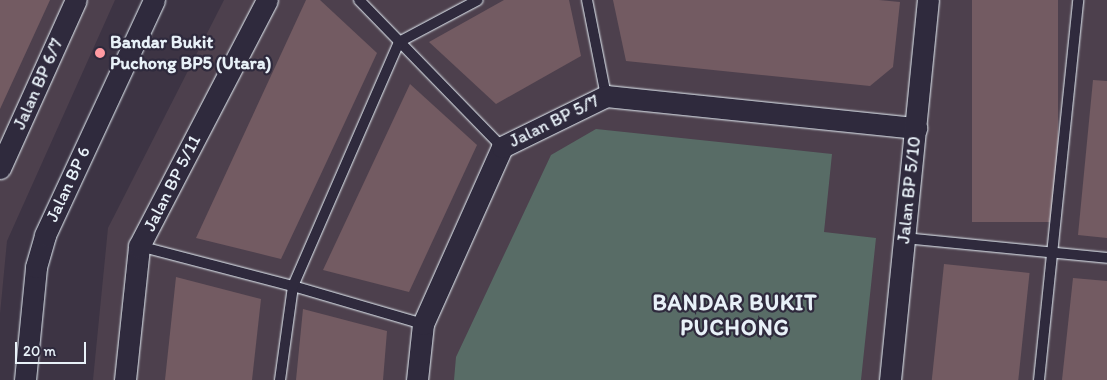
<!DOCTYPE html>
<html>
<head>
<meta charset="utf-8">
<style>
  body { margin:0 }
  #map { position:relative; width:1107px; height:380px; overflow:hidden; background:#3d3444; font-family:Itim,sans-serif }
  div>[style] { position:absolute }
  .built>* { inset:0; background:#4d404d }
  .green>* { inset:0; background:#586c66 }
  .building>* { inset:0; background:#735b62; transform-origin:0 0 }
  .roads { filter:drop-shadow(0 0 1px #e8f1f8) drop-shadow(0 0 1px #e8f1f8) }
  .lane>* { height:10px; margin:-5px; padding:0 5px; transform-origin:5px; border-radius:5px; background:#2f2a3d }
  .street>* { height:21px; margin:-10.5px; padding:0 10.5px; transform-origin:10.5px; border-radius:10.5px; background:#2f2a3d }
  .dots>* { width:14px; height:14px; translate:-50% -50%; box-sizing:border-box; border:2px solid #2f2a3d; border-radius:50% }
  span { translate:-50% -50%; white-space:nowrap; text-align:center; line-height:1.15; -webkit-text-stroke:4.5px #2f2a3d; paint-order:stroke }
  .poi-label { font-size:18px; color:#e8f1f8; font-weight:700 }
  .left { translate:0 -50%; text-align:left }
  .street-label { font-size:18px; color:#e8f1f8 }
  .district-label { font-size:22px; color:#e8f1f8; font-weight:700; letter-spacing:1px }
  .scale { position:absolute; left:15px; top:342px; width:71px; height:22px; box-sizing:border-box; border:2px solid #e8f1f8; border-top:0; padding-left:6px; font-size:15px; line-height:18px; white-space:nowrap; color:#e8f1f8; -webkit-text-stroke:4px #2f2a3d; paint-order:stroke }
</style>
</head>
<body>
<div id="map">
  <div class="built">
    <div style="clip-path:polygon(0 0,115px 0,7px 241px,0 314px)"></div>
    <div style="clip-path:polygon(224px 0,1107px 0,1107px 380px,93px 380px,108px 228px)"></div>
  </div>
  <div class="green">
    <div style="clip-path:polygon(596px 129px,832px 154px,824px 232px,876px 238px,861px 380px,454px 380px,456px 357px,551px 155px)"></div>
  </div>
  <div class="building">
    <div style="clip-path:polygon(0 0,50px 0,0 109px)"></div>
    <div style="clip-path:polygon(306px 0,320px 0,377px 53px,320px 176px,281px 259px,196px 238px)"></div>
    <div style="clip-path:polygon(504px 0,569px 0,581px 56px,496px 104px,429px 42px)"></div>
    <div style="clip-path:polygon(613px 0,879px 0,900px 2px,893px 67px,870px 86px,626px 61px)"></div>
    <div style="left:972px;top:0;width:86px;height:222px"></div>
    <div style="clip-path:polygon(1093px 80px,1107px 81px,1107px 238px,1078px 235px)"></div>
    <div style="clip-path:polygon(410px 84px,477px 145px,409px 292px,323px 270px)"></div>
    <div style="left:944px;top:264px;width:86px;height:117px;rotate:6deg"></div>
    <div style="clip-path:polygon(176px 277px,261px 299px,252px 380px,165px 380px)"></div>
    <div style="clip-path:polygon(1073px 278px,1107px 281px,1107px 380px,1062px 380px)"></div>
    <div style="clip-path:polygon(303px 309px,387px 331px,383px 380px,296px 380px)"></div>
  </div>
  <div class="roads">
    <div class="lane">
      <div style="left:359px;top:0;width:205px;rotate:45.8deg"></div>
      <div style="left:587px;top:0;width:98px;rotate:78.8deg"></div>
      <div style="left:904px;top:238px;width:204px;rotate:5.6deg"></div>
      <div style="left:139px;top:246px;width:159px;rotate:14.6deg"></div>
      <div style="left:293px;top:286px;width:135px;rotate:16.3deg"></div>
      <div style="left:280px;top:380px;width:95px;rotate:-82.1deg"></div>
      <div style="left:293px;top:286px;width:266px;rotate:-66.5deg"></div>
      <div style="left:399px;top:42px;width:89px;rotate:-28deg"></div>
      <div style="left:1039px;top:380px;width:382px;rotate:-84.1deg"></div>
    </div>
    <div class="street">
      <div style="left:0;top:168px;width:184px;rotate:-65.7deg"></div>
      <div style="left:25px;top:380px;width:114px;rotate:-84.4deg"></div>
      <div style="left:36px;top:267px;width:33px;rotate:-74deg"></div>
      <div style="left:45px;top:235px;width:259px;rotate:-65.1deg"></div>
      <div style="left:125px;top:380px;width:135px;rotate:-84deg"></div>
      <div style="left:139px;top:246px;width:277px;rotate:-62.5deg"></div>
      <div style="left:417px;top:380px;width:56px;rotate:-83.9deg"></div>
      <div style="left:423px;top:324px;width:194px;rotate:-65.9deg"></div>
      <div style="left:502px;top:147px;width:116px;rotate:-26.1deg"></div>
      <div style="left:606px;top:96px;width:312px;rotate:5.9deg"></div>
      <div style="left:890px;top:380px;width:382px;rotate:-84.3deg"></div>
    </div>
  </div>
  <div class="dots">
    <div style="left:100px;top:53px;background:#ff9aa2"></div>
  </div>
  <div class="poi-label">
    <span class="left" style="left:110px;top:53px">Bandar Bukit<br>Puchong BP5 (Utara)</span>
  </div>
  <div class="street-label">
    <span style="left:38px;top:84px;rotate:-66deg">Jalan BP 6/7</span>
    <span style="left:554px;top:121px;rotate:-26deg">Jalan BP 5/7</span>
    <span style="left:172px;top:183px;rotate:-63deg">Jalan BP 5/11</span>
    <span style="left:68px;top:184px;rotate:-65deg">Jalan BP 6</span>
    <span style="left:909px;top:190px;rotate:-84deg">Jalan BP 5/10</span>
  </div>
  <div class="district-label">
    <span style="left:735px;top:315px">BANDAR BUKIT<br>PUCHONG</span>
  </div>
  <div class="scale">20 m</div>
</div>
</body>
</html>
